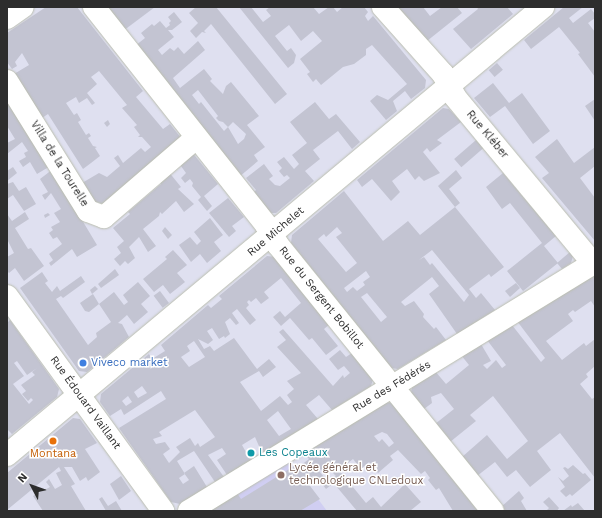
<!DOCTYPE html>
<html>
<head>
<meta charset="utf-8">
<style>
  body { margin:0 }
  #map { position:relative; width:602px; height:518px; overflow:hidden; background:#dfe0f0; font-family:"Work Sans",sans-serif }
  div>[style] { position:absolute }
  .education>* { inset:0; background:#d0cef2 }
  .building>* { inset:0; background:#c3c4d2; transform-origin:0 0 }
  .roads { filter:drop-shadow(0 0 1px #bbbeaf) drop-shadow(0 0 1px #bbbeaf) }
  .minor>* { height:22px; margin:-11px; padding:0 11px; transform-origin:11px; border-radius:11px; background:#fff }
  .dots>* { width:11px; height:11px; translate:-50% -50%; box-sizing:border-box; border:2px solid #fff; border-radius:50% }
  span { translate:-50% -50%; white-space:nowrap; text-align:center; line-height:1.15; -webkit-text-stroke:3px #fff; paint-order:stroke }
  .street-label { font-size:11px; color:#2d2d2d }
  .shop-label { font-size:11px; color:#366cbe }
  .left { translate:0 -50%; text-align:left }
  .culture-label { font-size:11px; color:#0d838f }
  .food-label { font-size:11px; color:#c56008 }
  .education-label { font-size:11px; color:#785e54 }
  .frame { position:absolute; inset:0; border:8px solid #2d2d2d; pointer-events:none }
  .north { position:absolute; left:12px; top:466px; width:40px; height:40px; -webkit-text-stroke:3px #fff; paint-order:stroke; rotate:311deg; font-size:11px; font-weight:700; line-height:16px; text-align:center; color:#2d2d2d }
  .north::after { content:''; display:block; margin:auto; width:14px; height:18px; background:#2d2d2d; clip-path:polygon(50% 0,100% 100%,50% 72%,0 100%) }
</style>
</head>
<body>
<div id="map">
  <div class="education">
    <div style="clip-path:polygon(288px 459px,327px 511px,208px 511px)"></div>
  </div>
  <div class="building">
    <div style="clip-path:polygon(46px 7px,77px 7px,143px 91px,136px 97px,163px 129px,170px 124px,181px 138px,104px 204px,93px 201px,82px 183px,99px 173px,107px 177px,120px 166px,114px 158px,118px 155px,123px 163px,141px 148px,145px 152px,151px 147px,142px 137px,138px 137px,140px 135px,134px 127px,137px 125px,122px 108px,127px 105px,99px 71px,91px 77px,97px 84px,87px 93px,95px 103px,92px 105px,87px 98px,79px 103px,76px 97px,66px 103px,74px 115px,77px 113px,81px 120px,78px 122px,86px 135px,89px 133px,91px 136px,88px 138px,93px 146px,97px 147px,95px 148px,100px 156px,91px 163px,83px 169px,48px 114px,42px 118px,14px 74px,29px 65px,22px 53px,15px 62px,17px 66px,12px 69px,7px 62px,7px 33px)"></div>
    <div style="clip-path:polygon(104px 7px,155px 7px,123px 31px)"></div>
    <div style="clip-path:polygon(196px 7px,216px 7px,287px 94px,275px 104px,211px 24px,204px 31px,206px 33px,202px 32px,196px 38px,190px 31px,198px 23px,189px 13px)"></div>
    <div style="clip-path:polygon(239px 7px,251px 7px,263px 22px,271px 16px,266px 10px,270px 7px,313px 7px,319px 14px,329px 7px,333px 7px,337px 12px,343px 7px,364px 7px,368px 12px,365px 16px,368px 21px,373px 16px,426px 80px,425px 88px,411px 99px,405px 91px,393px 101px,397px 111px,386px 120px,370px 101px,377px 95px,388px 100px,407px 84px,372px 45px,366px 49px,366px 55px,354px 64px,343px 67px,321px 85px,316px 79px,313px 82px,307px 74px,310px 72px,300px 59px,322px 41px,313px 31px,301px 41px,289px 25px,275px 36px,287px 51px,291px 48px,296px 55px,294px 63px,288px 68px)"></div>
    <div style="clip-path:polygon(398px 7px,423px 7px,430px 16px,442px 7px,457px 7px,462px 13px,427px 41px)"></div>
    <div style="clip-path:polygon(477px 7px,507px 7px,513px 14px,471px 49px,453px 29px,478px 9px)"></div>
    <div style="clip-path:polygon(564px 7px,583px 7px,569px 18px,573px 23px,591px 9px,595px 14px,595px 18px,588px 23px,595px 32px,595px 77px,578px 54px,580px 53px,559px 27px,531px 49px,524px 40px)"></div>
    <div style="clip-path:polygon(evenodd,174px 12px,182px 22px,172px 30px,168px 30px,174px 37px,158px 50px,162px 55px,170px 48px,174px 51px,178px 47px,184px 54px,198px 41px,205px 50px,173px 78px,180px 88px,204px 69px,212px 79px,210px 81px,223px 94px,226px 86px,231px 82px,259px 116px,247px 125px,265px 147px,254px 155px,258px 161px,239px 177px,135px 46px,145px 38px,141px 33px,152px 24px,154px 26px,160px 21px,166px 28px,170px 25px,169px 23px,171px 21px,168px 17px,174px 12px,198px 90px,218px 116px,216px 118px,219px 121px,223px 122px,228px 127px,233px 122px,246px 134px,244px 139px,238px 144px,228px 127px,224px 131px,201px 102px,199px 104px,192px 95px,198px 90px)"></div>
    <div style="left:497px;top:63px;width:9px;height:11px;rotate:49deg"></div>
    <div style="clip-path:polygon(493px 83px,509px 103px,522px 93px,550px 131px,533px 144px,505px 106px,490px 117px,474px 98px)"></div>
    <div style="clip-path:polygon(7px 87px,52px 165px,37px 174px,30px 162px,23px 167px,19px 161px,26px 157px,24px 153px,28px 151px,22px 142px,7px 154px,7px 143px,15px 139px,7px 126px)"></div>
    <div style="clip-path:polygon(595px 99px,595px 121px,585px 106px)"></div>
    <div style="clip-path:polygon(315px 102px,329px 119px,336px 114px,360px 142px,352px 149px,338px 131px,313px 150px,320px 159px,305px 171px,314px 181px,276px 213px,267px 213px,252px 194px,256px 190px,246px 178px,264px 164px,273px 176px,269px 179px,275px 185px,280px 186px,290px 178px,287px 175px,284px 177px,279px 171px,282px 168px,277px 162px,284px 157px,294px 169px,299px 164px,292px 155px,307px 143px,290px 122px)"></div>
    <div style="clip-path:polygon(443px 108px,449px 109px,461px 122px,437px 140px,442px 143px,430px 152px,427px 148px,423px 152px,440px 173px,424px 181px,419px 176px,415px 180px,407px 169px,392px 181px,400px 192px,391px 201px,372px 179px,362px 187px,357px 180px)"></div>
    <div style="clip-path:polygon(108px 120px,110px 124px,107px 127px,104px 123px)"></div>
    <div style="clip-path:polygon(557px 139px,574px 163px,595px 147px,595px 166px,580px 178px,595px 198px,595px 241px,542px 178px,549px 173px,535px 157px)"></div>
    <div style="left:476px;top:140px;width:11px;height:29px;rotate:49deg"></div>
    <div style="clip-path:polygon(191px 151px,218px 184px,204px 196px,212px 206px,207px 211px,198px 200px,201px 197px,192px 186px,193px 183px,190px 179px,185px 183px,181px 178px,186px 173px,178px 162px)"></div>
    <div style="clip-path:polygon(57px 166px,88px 217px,82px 220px,97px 245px,77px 257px,72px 249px,51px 266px,49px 263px,53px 260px,49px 254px,62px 244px,57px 237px,53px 239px,49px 233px,53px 230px,51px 227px,60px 222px,54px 213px,61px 209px,51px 193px,45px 200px,42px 195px,48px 192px,40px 179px)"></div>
    <div style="clip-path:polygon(13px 167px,17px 173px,7px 181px,7px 171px)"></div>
    <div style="clip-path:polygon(456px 170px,462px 178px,449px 189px,460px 203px,455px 207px,438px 186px)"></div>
    <div style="clip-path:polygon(168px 171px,181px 187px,178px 189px,194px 204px,184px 212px,176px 201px,162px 214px,160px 212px,159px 216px,143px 229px,156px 246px,148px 252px,139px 237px,129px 247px,135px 258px,128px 264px,125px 261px,120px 266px,114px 259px,121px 253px,117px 247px,124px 241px,113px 228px,130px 214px,128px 212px,161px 184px,158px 179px)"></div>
    <div style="clip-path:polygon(503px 173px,556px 236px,544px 246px,558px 263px,523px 291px,507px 271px,542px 243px,510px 203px,502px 209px,486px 187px)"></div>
    <div style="clip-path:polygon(13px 182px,19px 191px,26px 187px,36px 204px,24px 211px,13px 195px,7px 199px,7px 184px)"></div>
    <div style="clip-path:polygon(evenodd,344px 191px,383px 241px,408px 221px,420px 235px,455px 207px,504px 267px,491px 277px,489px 274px,469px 289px,476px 298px,481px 293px,495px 310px,457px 334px,429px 294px,439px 286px,432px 277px,401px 302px,405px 306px,414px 301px,424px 314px,423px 317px,434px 329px,436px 327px,446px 340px,398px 369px,391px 368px,291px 243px,292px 235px,344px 191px,337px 227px,342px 233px,336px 237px,357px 263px,346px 272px,318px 239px,324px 234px,326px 237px,337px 227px,344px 191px,432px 250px,469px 295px,464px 302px,432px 263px,430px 265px,424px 257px,419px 260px,432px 250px,344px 191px,366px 271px,370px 277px,363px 282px,365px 285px,357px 291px,353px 287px,347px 292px,344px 288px,366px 271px,344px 191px,367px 293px,387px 317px,381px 322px,361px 297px,367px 293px)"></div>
    <div style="clip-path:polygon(228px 198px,244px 217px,232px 226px,236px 231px,229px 237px,209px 213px)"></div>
    <div style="clip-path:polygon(25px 212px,29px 219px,15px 228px,28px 249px,31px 248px,44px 266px,24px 281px,15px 268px,9px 273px,7px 271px,7px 257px,14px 253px,7px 239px,7px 214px,12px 221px)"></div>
    <div style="clip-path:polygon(48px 213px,50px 215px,45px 218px,44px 215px)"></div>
    <div style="clip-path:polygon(210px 218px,223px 235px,214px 242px,221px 251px,207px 263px,200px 254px,191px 262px,179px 245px,190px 237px,197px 245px,201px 241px,194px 232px)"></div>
    <div style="clip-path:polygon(165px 227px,172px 235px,168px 239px,162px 231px)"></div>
    <div style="clip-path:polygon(173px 250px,187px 265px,177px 273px,185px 282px,170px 294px,163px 285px,154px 292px,143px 279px,167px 259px,165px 257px)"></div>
    <div style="clip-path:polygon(570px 252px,573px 256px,571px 263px,562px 269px,557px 263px)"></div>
    <div style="clip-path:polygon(evenodd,267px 256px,276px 257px,330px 324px,324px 329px,338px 346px,326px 355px,312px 338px,309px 340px,290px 318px,281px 326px,273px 317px,280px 311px,285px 317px,301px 303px,281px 278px,264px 292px,269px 298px,261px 304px,256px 298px,251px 302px,249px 300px,247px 302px,249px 305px,246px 308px,256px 320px,250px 325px,237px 309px,232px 313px,239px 323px,236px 325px,230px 318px,225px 322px,230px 334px,225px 338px,224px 336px,219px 339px,212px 328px,207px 331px,213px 340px,208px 344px,198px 339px,204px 349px,210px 346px,214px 351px,234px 338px,257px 369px,269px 359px,276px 367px,263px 377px,259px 371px,240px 382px,261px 411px,280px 396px,288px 405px,292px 402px,287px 395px,294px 389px,287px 381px,301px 373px,277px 347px,286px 340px,279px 332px,283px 329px,333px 386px,343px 375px,344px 378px,350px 373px,344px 366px,338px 370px,329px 359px,340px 350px,346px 357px,352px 353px,373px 379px,371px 386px,332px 410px,319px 395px,306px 405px,318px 419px,262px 453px,255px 437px,242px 445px,247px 454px,251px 452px,255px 458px,227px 475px,217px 460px,226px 454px,222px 448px,208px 455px,224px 477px,215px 482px,194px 451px,177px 461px,185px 474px,179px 478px,183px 484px,189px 480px,184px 473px,194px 466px,207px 487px,180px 504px,171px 502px,119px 428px,166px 399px,161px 391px,124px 415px,121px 409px,110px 416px,100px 402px,101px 394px,149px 354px,152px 359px,165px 351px,161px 345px,208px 305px,211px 308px,222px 299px,219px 296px,267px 256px,194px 341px,205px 357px,189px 367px,181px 357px,190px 351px,187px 346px,194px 341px,267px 256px,142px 386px,147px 393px,138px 398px,134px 392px,142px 386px,267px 256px,128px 396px,132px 402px,126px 406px,122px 401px,128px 396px,267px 256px,195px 410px,215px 437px,200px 447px,198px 443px,195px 446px,190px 438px,176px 447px,180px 452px,169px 463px,163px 454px,170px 449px,165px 442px,156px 444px,153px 439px,162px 436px,159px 432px,195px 410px,267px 256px,278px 411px,291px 429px,279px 436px,267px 420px,278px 411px)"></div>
    <div style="clip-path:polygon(115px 269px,119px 275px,101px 288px,98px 284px)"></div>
    <div style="clip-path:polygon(42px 272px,48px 281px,45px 283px,52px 292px,57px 286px,60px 291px,81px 276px,85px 282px,63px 298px,61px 296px,56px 299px,88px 345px,97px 337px,96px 333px,111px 322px,99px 304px,114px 292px,124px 305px,128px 302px,123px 295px,138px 282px,150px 296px,141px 304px,148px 312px,134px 324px,127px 315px,118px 323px,122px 324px,129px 337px,87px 372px,79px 371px,20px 288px)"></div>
    <div style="clip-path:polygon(595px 273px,595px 307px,591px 301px,575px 312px,573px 310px,568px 314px,573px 321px,546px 341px,562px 360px,584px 343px,586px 346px,595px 339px,595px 366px,586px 374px,588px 377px,580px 384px,592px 399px,595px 397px,595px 478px,560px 433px,537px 451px,551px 470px,530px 487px,516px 470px,507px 477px,495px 462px,477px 476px,462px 457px,487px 435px,507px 459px,528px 441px,493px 396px,470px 415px,476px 421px,450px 442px,435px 424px,454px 409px,441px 393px,431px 397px,432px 403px,424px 409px,411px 393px,412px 386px,435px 371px,446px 384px,469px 365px,461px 355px,481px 344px,491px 361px,483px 365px,487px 369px,496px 360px,502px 368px,506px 365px,487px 340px,512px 325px,541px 362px,545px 358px,517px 321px)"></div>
    <div style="clip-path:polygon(516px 283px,520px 288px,510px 297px,505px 291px)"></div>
    <div style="clip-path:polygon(95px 286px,98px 289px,92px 294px,90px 290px)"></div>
    <div style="left:160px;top:291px;width:15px;height:8px;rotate:53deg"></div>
    <div style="clip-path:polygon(93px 294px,99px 304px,89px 312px,85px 311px,80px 303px)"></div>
    <div style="clip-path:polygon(evenodd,10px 320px,59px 389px,57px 397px,12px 434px,7px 429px,7px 323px,10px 320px,17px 361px,27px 375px,37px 368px,32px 372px,35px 375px,21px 385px,26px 391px,22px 394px,28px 401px,31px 398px,33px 400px,29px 404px,13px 384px,24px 376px,14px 363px,17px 361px)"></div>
    <div style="clip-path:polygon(evenodd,385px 402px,392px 403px,478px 511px,453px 511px,439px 488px,436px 490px,428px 480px,430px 478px,425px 471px,421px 474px,398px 450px,390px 456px,393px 460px,378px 473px,369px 462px,361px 469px,353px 459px,339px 470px,366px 503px,373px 497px,381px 507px,405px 484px,421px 502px,410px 511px,357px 511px,331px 480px,336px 476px,333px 473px,338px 469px,333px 463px,326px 469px,318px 470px,331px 485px,326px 489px,316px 476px,307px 482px,320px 499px,300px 511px,207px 511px,237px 493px,241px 499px,294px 466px,296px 469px,309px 459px,303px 452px,385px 402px,382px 432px,387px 434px,394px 443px,389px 447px,382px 439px,379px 442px,374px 436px,382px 432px)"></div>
    <div style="clip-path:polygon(73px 418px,80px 419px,97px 443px,85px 449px,100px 472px,88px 481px,86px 477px,80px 481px,72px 467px,64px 467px,75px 484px,71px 486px,86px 511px,43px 511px,33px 496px,50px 487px,46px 482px,49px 479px,55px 489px,62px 485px,56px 473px,61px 471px,59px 467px,7px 510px,7px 473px)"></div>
    <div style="clip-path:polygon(573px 465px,583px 474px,585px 473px,591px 480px,572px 496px,570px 494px,566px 497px,560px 491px,565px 487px,558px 477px,563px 481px,569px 476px,563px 468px,565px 467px,568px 469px)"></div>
    <div style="clip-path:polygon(121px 476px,131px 491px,119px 500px,110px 484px)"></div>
    <div style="clip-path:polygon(519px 491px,524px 498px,521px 501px,527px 511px,505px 511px,501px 507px)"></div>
    <div style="clip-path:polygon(102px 497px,108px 506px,116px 501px,122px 511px,106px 511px,99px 499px)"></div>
    <div style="clip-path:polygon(549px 497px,559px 508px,557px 511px,546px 511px,549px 508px,543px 502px)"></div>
    <div style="clip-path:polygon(578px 503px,585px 511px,563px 511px,571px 505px,572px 507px)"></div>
  </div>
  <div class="roads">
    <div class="minor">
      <div style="left:94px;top:7px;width:278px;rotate:51.7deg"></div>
      <div style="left:266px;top:225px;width:23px;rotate:59deg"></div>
      <div style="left:278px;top:245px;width:342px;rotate:51.1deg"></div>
      <div style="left:383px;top:7px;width:90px;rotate:48.2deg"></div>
      <div style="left:443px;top:74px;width:26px;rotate:62deg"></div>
      <div style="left:455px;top:97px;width:216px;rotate:50.3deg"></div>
      <div style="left:7px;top:18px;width:19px;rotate:-35deg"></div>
      <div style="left:7px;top:81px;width:153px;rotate:58.1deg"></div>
      <div style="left:88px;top:211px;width:17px;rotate:21deg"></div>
      <div style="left:104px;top:217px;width:121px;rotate:-40.7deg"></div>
      <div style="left:7px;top:296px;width:266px;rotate:54deg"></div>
      <div style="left:7px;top:455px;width:699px;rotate:-39.89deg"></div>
      <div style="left:189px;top:511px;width:476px;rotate:-31.5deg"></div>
    </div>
  </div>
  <div class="dots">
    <div style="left:83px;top:363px;background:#3f7fe0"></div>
    <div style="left:53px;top:441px;background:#e8710a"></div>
    <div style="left:251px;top:453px;background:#0f9aa8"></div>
    <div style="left:281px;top:475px;background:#8d6e63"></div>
  </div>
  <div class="street-label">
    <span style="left:487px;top:135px;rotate:50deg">Rue Kléber</span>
    <span style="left:59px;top:164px;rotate:58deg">Villa de la Tourelle</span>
    <span style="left:276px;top:232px;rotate:-40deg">Rue Michelet</span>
    <span style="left:321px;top:298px;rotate:51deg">Rue du Sergent Bobillot</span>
    <span style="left:392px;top:387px;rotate:-31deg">Rue des Fédérés</span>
    <span style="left:85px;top:403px;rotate:54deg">Rue Édouard Vaillant</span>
  </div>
  <div class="shop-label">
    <span class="left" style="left:91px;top:363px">Viveco market</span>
  </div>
  <div class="culture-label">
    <span class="left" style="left:259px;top:453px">Les Copeaux</span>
  </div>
  <div class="food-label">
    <span style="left:53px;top:454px">Montana</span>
  </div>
  <div class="education-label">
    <span class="left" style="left:289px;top:475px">Lycée général et<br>technologique CNLedoux</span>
  </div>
  <div class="frame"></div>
  <div class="north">N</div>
</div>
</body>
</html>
